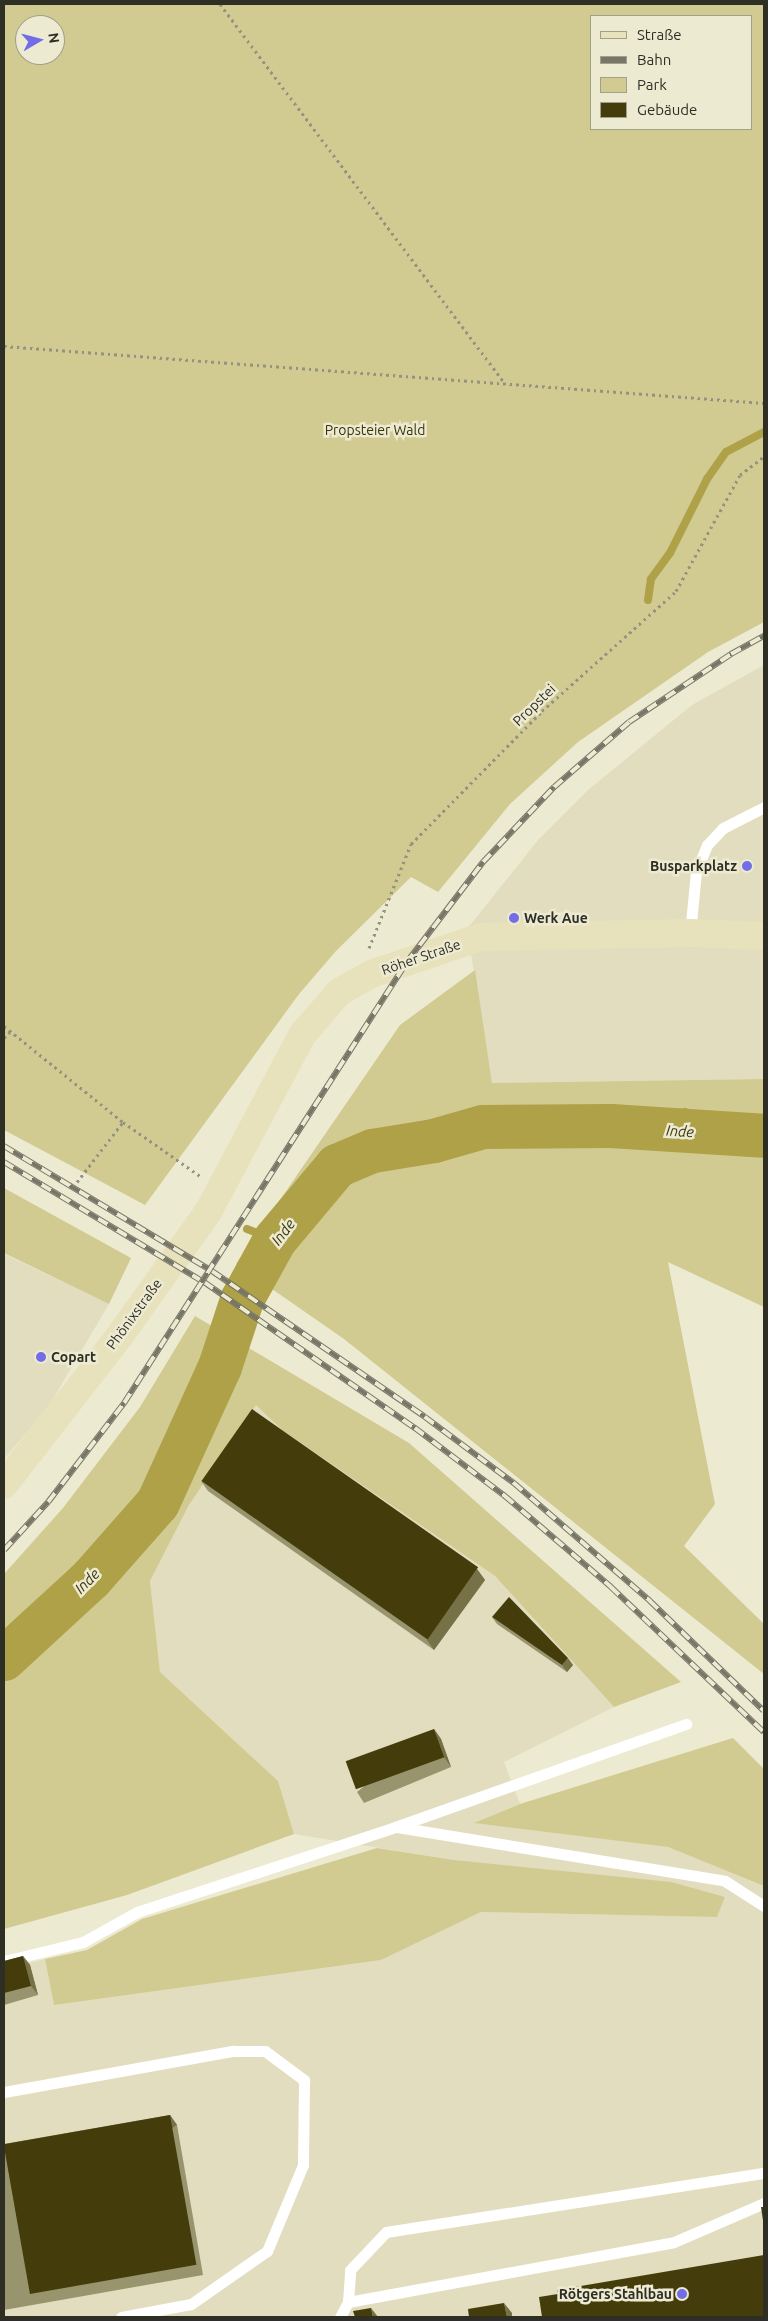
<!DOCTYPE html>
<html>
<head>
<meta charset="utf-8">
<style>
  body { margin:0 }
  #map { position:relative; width:768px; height:2321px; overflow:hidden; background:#edead2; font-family:Ubuntu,sans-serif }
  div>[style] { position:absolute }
  .built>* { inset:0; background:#e1ddbe }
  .green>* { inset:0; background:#d1ca91 }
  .stream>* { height:8px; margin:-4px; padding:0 4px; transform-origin:4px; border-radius:4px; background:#aea147 }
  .river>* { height:44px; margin:-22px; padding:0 22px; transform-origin:22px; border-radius:22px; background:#aea147 }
  .path>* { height:3px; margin-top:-1.5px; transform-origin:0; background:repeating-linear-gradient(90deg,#949281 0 2.5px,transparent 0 6.5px) }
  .service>* { height:11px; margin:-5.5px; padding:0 5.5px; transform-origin:5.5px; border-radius:5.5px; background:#fff }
  .secondary>* { height:28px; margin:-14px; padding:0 14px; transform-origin:14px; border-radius:14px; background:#e7e2bb }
  .rail>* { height:5.5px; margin-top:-2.75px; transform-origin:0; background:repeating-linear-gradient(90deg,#edead2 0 11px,#787667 0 22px); box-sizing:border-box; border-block:1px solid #787667 }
  .wall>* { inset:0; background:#98946e }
  .shaded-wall>* { inset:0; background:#777147; transform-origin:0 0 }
  .building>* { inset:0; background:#443d0b; transform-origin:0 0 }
  .dots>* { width:14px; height:14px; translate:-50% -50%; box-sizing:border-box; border:2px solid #edead2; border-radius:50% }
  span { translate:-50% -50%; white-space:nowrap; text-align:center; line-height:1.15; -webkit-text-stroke:5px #edead2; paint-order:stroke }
  .park-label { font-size:14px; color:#39340c }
  .street-label { font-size:14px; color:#2f2e25 }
  .poi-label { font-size:14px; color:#2f2e25; font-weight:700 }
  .right { translate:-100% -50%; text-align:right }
  .left { translate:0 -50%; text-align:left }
  .water-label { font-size:15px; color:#3b360f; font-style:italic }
  .frame { position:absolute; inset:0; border:5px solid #2f2e25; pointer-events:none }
  .legend { position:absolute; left:590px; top:15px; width:162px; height:115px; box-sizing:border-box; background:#edead2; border:1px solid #a19f8d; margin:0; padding:6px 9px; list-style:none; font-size:15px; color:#2f2e25 }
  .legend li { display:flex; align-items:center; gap:10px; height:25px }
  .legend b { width:25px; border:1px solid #a19f8d }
  .north { position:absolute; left:15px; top:15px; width:50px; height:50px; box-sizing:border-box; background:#edead2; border:1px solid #a19f8d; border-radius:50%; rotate:82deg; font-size:14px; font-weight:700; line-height:20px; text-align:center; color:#2f2e25 }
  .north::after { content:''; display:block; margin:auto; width:18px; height:22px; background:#726ce6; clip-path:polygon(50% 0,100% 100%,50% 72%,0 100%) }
</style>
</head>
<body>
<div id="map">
  <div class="built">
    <div style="clip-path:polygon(764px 665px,764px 1079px,492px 1083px,467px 929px,539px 839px,588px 790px,692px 705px)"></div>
    <div style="clip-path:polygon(4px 1254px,109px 1304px,47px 1409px,4px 1459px)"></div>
    <div style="clip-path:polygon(256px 1404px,282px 1430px,495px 1576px,614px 1707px,504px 1762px,520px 1804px,475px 1823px,668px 1847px,764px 1886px,764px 2317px,4px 2317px,4px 1969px,45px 1959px,54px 2005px,381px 1960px,481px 1912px,717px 1917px,725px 1897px,454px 1860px,294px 1834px,278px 1781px,160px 1672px,150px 1581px,189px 1505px)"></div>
  </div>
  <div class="green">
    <div style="clip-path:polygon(evenodd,4px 4px,764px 4px,764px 622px,708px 652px,578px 742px,510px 804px,438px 892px,411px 877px,336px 951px,299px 994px,145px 1205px,4px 1130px,4px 4px,592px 16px,752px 16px,752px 129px,592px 129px,592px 16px,4px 4px,25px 25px,55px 25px,55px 55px,25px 55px,25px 25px)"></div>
    <div style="clip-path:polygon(475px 970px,492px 1083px,764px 1079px,764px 1307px,668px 1262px,715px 1504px,684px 1546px,764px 1624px,764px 1674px,344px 1339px,236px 1264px,400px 1025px)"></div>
    <div style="clip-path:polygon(4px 1188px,131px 1258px,109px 1304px,4px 1253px)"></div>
    <div style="clip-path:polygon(195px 1316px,409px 1443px,681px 1682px,614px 1707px,495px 1576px,282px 1430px,256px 1405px,189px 1505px,150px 1581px,160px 1672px,278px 1781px,294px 1834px,127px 1895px,4px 1929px,4px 1574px,63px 1508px,140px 1407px)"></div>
    <div style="clip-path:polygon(733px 1738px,764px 1769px,764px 1886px,668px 1847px,474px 1823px,520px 1804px)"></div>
    <div style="clip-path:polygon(377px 1848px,454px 1860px,671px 1882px,725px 1897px,717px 1917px,481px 1912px,381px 1960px,54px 2005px,45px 1959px,87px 1950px,142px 1919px)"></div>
  </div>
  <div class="stream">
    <div style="left:648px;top:600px;width:21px;rotate:-82deg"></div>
    <div style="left:651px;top:579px;width:32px;rotate:-54deg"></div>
    <div style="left:670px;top:553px;width:83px;rotate:-63.4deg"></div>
    <div style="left:707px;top:479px;width:33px;rotate:-55deg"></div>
    <div style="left:726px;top:452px;width:43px;rotate:-27.8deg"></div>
    <div style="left:685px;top:1112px;width:19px;rotate:90deg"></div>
    <div style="left:247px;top:1229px;width:30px;rotate:21deg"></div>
  </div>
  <div class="river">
    <div style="left:4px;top:1659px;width:118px;rotate:-42.6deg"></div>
    <div style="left:91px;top:1579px;width:101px;rotate:-48.6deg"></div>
    <div style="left:158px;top:1503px;width:149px;rotate:-65.5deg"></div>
    <div style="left:220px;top:1367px;width:71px;rotate:-71.8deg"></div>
    <div style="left:242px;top:1300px;width:68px;rotate:-61.2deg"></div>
    <div style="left:275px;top:1240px;width:97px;rotate:-50deg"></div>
    <div style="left:337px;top:1166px;width:39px;rotate:-23deg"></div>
    <div style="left:373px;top:1151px;width:62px;rotate:-9.3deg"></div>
    <div style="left:434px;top:1141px;width:51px;rotate:-15.9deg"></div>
    <div style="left:483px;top:1127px;width:128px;rotate:-0.4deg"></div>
    <div style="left:611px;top:1126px;width:153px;rotate:3.7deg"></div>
  </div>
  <div class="path">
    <div style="left:220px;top:4px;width:471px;rotate:53.1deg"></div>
    <div style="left:4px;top:346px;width:762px;rotate:4.29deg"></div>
    <div style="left:369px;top:948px;width:112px;rotate:-68deg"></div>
    <div style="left:411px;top:844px;width:187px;rotate:-45.4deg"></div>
    <div style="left:542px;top:711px;width:180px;rotate:-41.8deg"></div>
    <div style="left:676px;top:591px;width:132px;rotate:-61.1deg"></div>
    <div style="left:740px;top:475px;width:31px;rotate:-38deg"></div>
    <div style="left:4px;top:1026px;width:153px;rotate:38.9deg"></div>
    <div style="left:123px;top:1122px;width:94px;rotate:35deg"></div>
    <div style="left:4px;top:1038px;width:8px;rotate:-45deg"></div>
    <div style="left:77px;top:1182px;width:76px;rotate:-52.5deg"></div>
  </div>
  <div class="service">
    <div style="left:690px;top:933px;width:61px;rotate:-84.4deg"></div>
    <div style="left:696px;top:872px;width:29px;rotate:-68deg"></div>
    <div style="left:707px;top:845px;width:23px;rotate:-47deg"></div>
    <div style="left:723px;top:828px;width:46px;rotate:-27.1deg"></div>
    <div style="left:397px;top:1827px;width:332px;rotate:9.3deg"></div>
    <div style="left:725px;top:1881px;width:46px;rotate:32.7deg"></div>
    <div style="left:4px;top:1961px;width:81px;rotate:-13.5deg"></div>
    <div style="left:83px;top:1942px;width:62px;rotate:-29.1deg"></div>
    <div style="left:137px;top:1912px;width:272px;rotate:-18.2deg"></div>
    <div style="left:395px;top:1827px;width:309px;rotate:-19.5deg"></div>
    <div style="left:4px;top:2092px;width:233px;rotate:-10.2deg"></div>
    <div style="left:233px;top:2051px;width:32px"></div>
    <div style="left:265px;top:2051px;width:49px;rotate:36.6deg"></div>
    <div style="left:304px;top:2080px;width:85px;rotate:90.7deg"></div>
    <div style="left:303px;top:2165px;width:93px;rotate:112.7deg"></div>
    <div style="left:267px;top:2251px;width:93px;rotate:145.1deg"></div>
    <div style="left:191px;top:2304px;width:71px;rotate:169.5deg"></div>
    <div style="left:348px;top:2302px;width:331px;rotate:-10.4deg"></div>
    <div style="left:674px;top:2242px;width:98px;rotate:-23.4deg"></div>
    <div style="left:340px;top:2317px;width:17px;rotate:-62deg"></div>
    <div style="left:348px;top:2302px;width:32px;rotate:-86deg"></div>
    <div style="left:350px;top:2270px;width:52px;rotate:-46.5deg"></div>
    <div style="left:386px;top:2232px;width:383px;rotate:-8.9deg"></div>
  </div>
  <div class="secondary">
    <div style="left:4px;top:1485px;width:191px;rotate:-52.2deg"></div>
    <div style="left:121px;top:1334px;width:150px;rotate:-54.5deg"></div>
    <div style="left:208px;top:1212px;width:200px;rotate:-62deg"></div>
    <div style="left:302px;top:1035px;width:57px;rotate:-49.3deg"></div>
    <div style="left:339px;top:992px;width:37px;rotate:-29deg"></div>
    <div style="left:371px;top:974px;width:116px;rotate:-18.6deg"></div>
    <div style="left:481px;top:937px;width:209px;rotate:-1.1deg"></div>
    <div style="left:690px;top:933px;width:74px;rotate:2.3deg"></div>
  </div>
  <div class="rail">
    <div style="left:4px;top:1146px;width:243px;rotate:31deg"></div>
    <div style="left:212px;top:1271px;width:258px;rotate:34.4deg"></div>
    <div style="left:425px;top:1417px;width:111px;rotate:36.6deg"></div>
    <div style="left:514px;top:1483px;width:180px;rotate:40.9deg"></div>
    <div style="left:650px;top:1601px;width:158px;rotate:44deg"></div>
    <div style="left:4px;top:1162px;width:233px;rotate:31deg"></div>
    <div style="left:204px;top:1282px;width:257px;rotate:34.7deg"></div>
    <div style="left:415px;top:1428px;width:113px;rotate:37.1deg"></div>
    <div style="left:505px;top:1496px;width:140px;rotate:40.6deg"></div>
    <div style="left:611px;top:1587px;width:211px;rotate:43.5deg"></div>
    <div style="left:4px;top:1550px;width:65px;rotate:-47.5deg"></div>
    <div style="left:48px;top:1502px;width:125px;rotate:-52.5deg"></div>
    <div style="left:124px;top:1403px;width:523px;rotate:-57.34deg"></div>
    <div style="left:406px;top:963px;width:127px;rotate:-52.7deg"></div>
    <div style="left:483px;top:862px;width:103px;rotate:-46.6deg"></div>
    <div style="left:554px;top:787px;width:99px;rotate:-40.9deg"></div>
    <div style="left:629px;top:722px;width:123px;rotate:-33.7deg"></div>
    <div style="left:731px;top:654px;width:38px;rotate:-29deg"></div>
  </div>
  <div class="wall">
    <div style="clip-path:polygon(201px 1481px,477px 1569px,485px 1580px,434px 1650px,208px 1491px)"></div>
    <div style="clip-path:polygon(492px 1617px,573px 1665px,567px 1672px,497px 1624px)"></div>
    <div style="clip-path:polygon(434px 1729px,441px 1739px,451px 1767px,364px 1803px,357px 1792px)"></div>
    <div style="clip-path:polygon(23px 1956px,30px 1965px,38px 1995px,4px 2005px,4px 1961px)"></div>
    <div style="clip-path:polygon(170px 2115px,177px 2125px,203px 2275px,4px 2310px,4px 2144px)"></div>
  </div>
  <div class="shaded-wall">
    <div style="clip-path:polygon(477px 1569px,485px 1580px,434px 1650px,427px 1640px)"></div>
    <div style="clip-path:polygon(568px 1658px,573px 1665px,567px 1672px,562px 1665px)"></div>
    <div style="clip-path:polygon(434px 1729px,441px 1739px,451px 1767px,444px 1757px)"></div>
    <div style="clip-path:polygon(23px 1956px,30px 1965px,38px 1995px,31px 1986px)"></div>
    <div style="left:170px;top:2115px;width:12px;height:152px;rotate:55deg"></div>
    <div style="clip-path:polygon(504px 2303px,512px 2313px,512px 2317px,507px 2317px)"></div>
    <div style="clip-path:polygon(371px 2308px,378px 2317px,373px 2317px)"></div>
  </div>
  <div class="building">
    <div style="left:252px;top:1409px;width:276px;height:88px;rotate:35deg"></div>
    <div style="clip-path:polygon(509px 1597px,568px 1658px,562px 1665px,492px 1617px)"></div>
    <div style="left:434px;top:1729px;width:30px;height:94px;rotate:70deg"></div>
    <div style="clip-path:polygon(23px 1956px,31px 1986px,4px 1993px,4px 1961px)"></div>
    <div style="left:170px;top:2115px;width:152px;height:169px;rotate:80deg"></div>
    <div style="clip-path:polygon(761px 2207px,764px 2207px,764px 2227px)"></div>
    <div style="clip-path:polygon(764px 2255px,764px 2317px,542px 2317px,539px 2297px,558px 2294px,557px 2290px)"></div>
    <div style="clip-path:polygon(504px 2303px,507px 2317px,469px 2317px,468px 2309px)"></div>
    <div style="clip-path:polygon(371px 2308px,373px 2317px,355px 2317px,353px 2311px)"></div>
  </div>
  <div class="dots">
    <div style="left:747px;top:866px;background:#726ce6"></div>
    <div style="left:514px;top:918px;background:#726ce6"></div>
    <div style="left:41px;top:1357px;background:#726ce6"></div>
    <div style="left:682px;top:2294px;background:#726ce6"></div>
  </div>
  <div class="park-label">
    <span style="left:375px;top:430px">Propsteier Wald</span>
  </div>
  <div class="street-label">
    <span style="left:534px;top:705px;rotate:-44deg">Propstei</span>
    <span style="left:421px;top:957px;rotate:-19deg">Röher Straße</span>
    <span style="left:134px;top:1314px;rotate:-54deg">Phönixstraße</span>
  </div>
  <div class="poi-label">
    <span class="right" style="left:737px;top:866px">Busparkplatz</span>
    <span class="left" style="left:524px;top:918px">Werk Aue</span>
    <span class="left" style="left:51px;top:1357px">Copart</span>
    <span class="right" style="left:672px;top:2294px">Rötgers Stahlbau</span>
  </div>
  <div class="water-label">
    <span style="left:680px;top:1131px;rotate:4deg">Inde</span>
    <span style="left:283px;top:1232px;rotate:-53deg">Inde</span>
    <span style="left:87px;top:1581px;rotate:-45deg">Inde</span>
  </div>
  <div class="frame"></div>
  <ul class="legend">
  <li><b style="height:6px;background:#e7e2bb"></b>Straße</li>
  <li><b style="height:6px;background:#787667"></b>Bahn</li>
  <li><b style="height:14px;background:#d1ca91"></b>Park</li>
  <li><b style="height:14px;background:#443d0b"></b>Gebäude</li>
  </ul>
  <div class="north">N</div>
</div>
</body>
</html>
